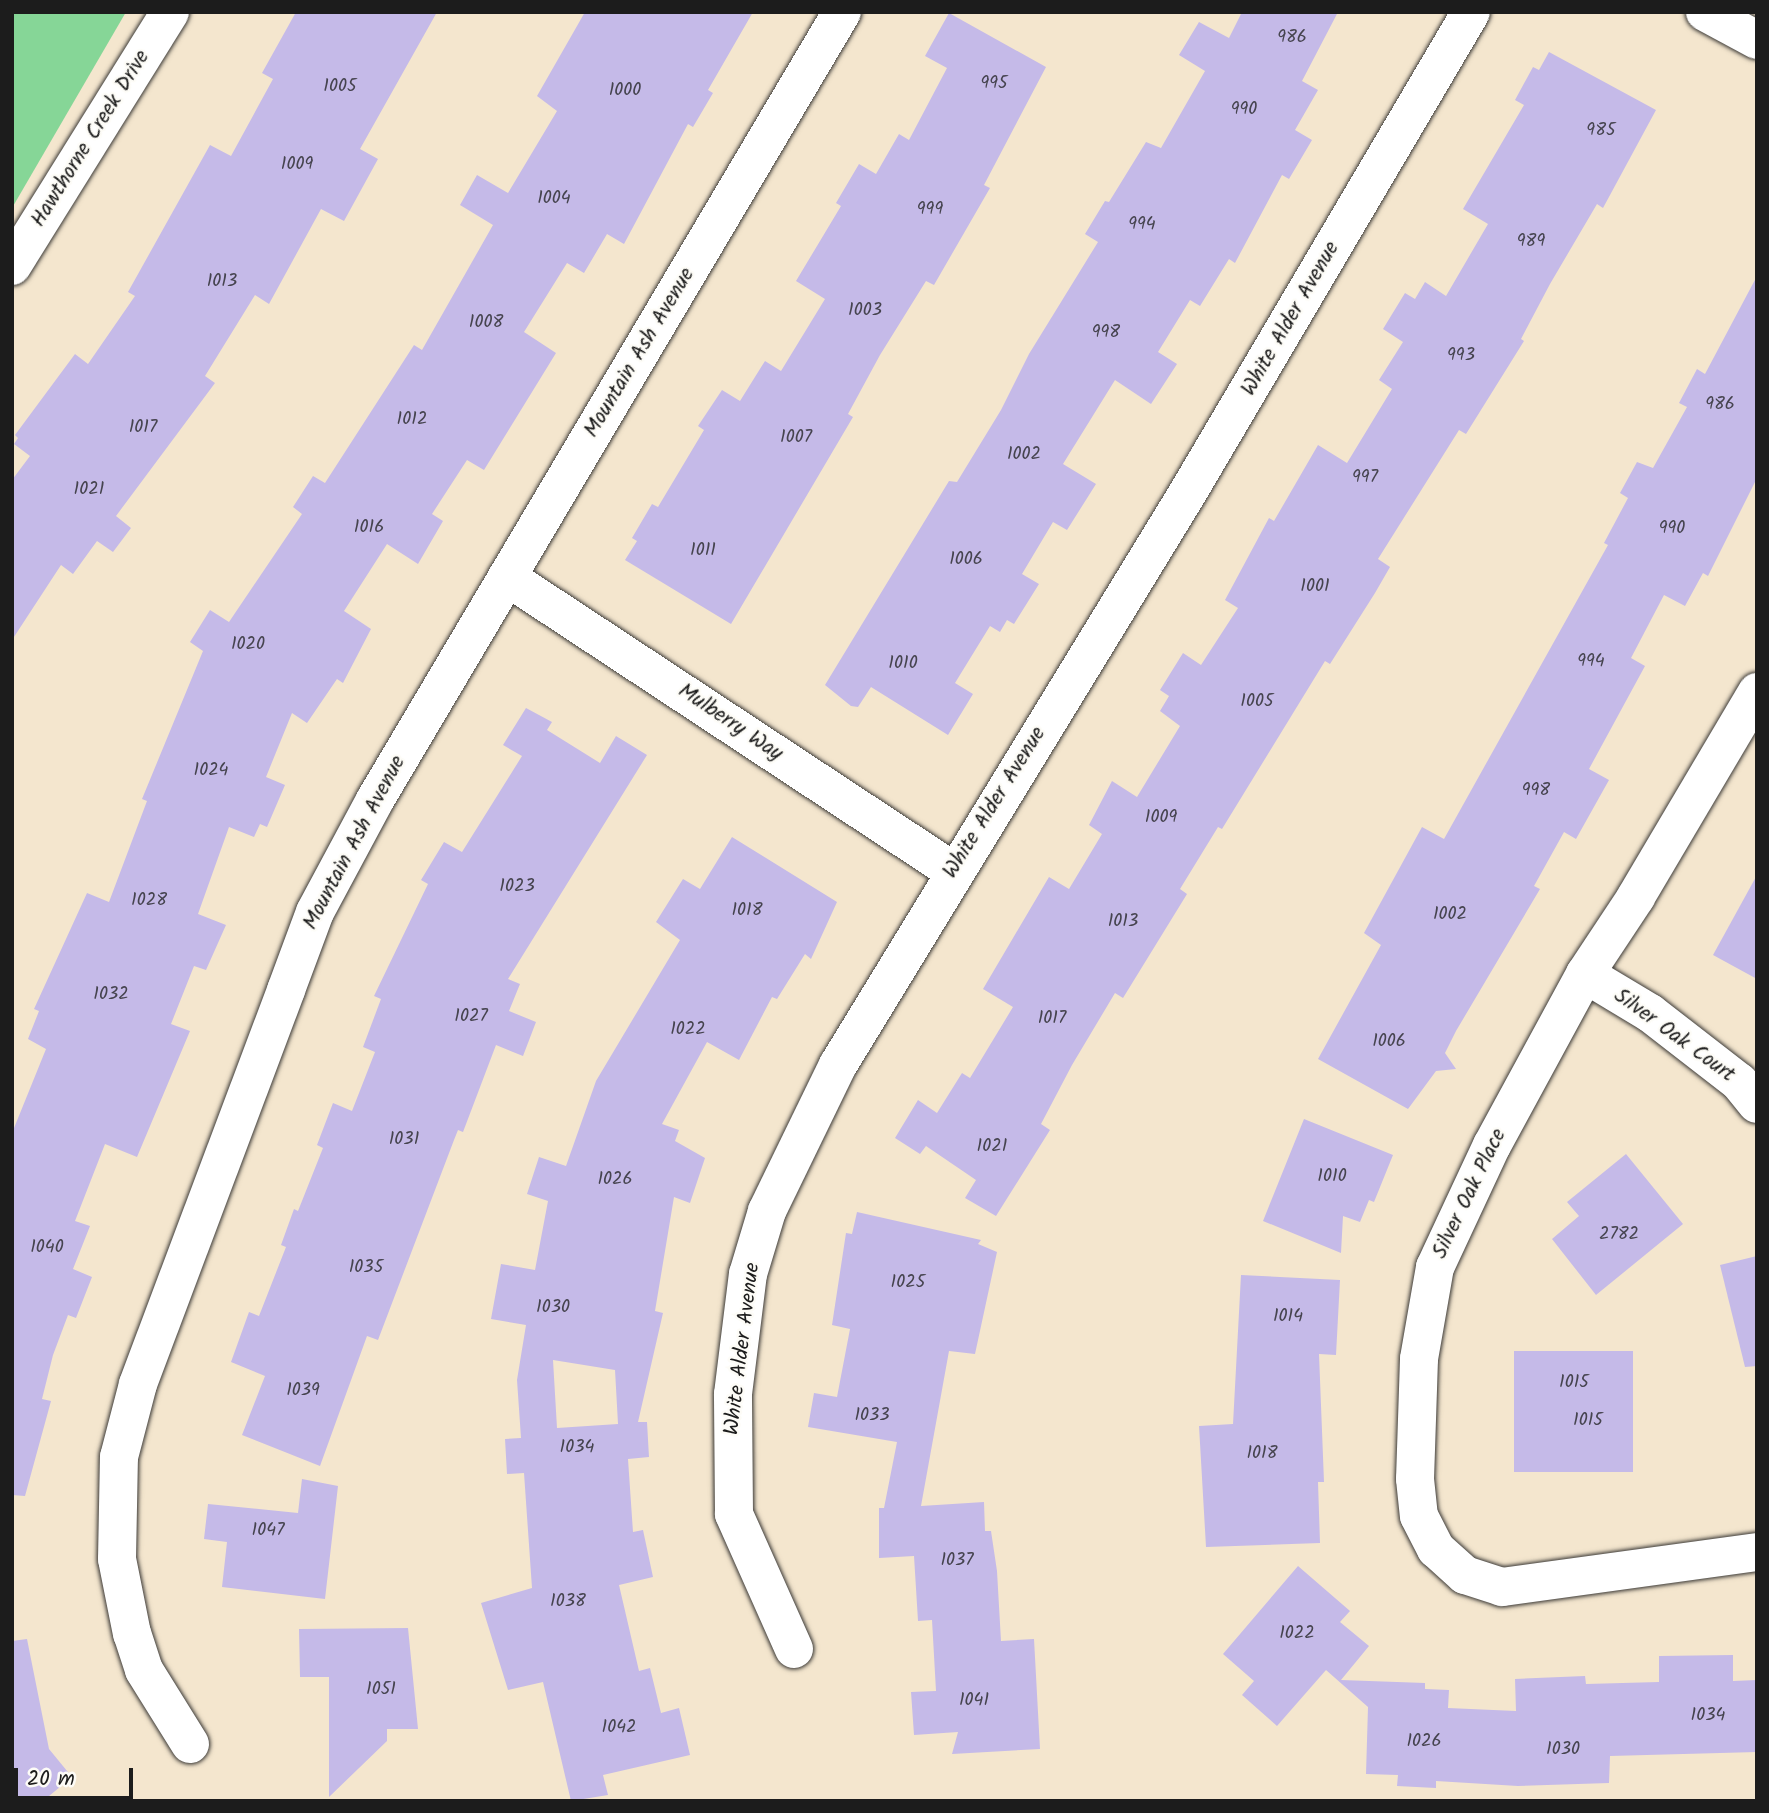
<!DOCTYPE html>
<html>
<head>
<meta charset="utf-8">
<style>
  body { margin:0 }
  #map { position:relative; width:1769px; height:1813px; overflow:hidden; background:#f4e6ce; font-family:Kalam,sans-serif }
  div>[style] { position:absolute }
  .green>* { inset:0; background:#86d697 }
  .building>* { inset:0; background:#c5bae8; transform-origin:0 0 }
  .roads { filter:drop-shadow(0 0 2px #3c3a37) drop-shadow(0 0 2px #3c3a37) }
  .minor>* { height:38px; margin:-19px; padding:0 19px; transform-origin:19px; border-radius:19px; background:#fff }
  .tertiary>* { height:38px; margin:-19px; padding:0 19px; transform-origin:19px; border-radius:19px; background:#fff }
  span { translate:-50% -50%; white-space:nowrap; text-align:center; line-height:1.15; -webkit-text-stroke:5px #fdfcf7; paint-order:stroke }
  .number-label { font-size:18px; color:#46444f }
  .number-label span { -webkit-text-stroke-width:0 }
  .street-label { font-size:21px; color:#1c1c1c }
  .frame { position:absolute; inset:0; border:14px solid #1c1c1c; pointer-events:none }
  .scale { position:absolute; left:14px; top:1768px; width:119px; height:32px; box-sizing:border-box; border:4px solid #1c1c1c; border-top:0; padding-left:9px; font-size:21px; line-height:24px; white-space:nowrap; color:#1c1c1c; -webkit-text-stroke:5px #fdfcf7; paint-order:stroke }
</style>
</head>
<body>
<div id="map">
  <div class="green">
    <div style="clip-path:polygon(12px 12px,126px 12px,12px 208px)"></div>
  </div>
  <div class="building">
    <div style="clip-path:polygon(296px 12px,437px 12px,360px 149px,378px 159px,344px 221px,321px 209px,269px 304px,255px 295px,205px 376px,215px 383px,116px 516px,131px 528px,113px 552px,97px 541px,73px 574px,61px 565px,12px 640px,12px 480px,30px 456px,14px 444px,18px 438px,15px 435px,75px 354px,88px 364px,135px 296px,128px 292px,210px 145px,231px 156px,273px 79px,262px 73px)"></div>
    <div style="clip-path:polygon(585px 12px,753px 12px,708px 90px,713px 93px,693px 127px,688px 124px,624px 244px,607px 234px,584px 273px,567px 263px,524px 332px,556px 353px,484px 470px,467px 460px,432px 514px,443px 521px,418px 564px,387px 544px,344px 611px,371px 629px,343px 683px,337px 679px,307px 723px,292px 713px,266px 777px,285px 785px,267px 827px,260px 824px,254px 837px,229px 827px,198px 914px,226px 925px,206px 970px,194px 966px,171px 1024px,190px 1031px,137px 1157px,105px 1144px,75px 1221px,90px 1226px,73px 1269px,92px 1277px,76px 1318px,68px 1315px,53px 1355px,42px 1399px,51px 1401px,25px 1496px,12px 1495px,12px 1133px,46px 1049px,28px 1039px,39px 1011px,34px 1009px,87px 893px,109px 902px,147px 801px,142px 799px,203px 651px,190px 642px,210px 610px,229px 622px,302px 514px,293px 507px,313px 476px,325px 483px,414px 345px,422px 350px,493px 225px,460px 205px,477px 175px,508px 193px,557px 111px,537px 96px)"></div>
    <div style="clip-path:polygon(1242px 12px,1338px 12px,1302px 81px,1318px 90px,1295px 130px,1312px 140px,1289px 179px,1282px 175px,1235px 263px,1229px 259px,1200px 306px,1190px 300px,1158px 352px,1177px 364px,1151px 404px,1115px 380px,1063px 464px,1096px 484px,1067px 530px,1053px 522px,1022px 574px,1039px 584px,1014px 624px,1007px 620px,1000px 632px,990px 626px,955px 683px,973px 694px,948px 735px,871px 687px,858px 707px,851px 706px,825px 685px,949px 481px,957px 482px,1001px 410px,1029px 354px,1098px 242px,1085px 234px,1105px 201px,1109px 202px,1146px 142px,1161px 148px,1205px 71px,1179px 55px,1199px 22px,1229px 38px)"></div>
    <div style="clip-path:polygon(949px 13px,1046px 67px,984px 185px,990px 188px,934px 285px,926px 281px,880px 355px,848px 414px,853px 417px,731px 624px,625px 560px,637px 541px,632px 538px,652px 504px,658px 507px,704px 430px,698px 426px,722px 390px,740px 401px,765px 361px,781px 371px,825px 299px,796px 281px,841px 206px,836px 203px,859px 164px,876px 174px,899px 134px,909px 140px,947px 68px,925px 56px)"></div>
    <div style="clip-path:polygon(1549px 52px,1656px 110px,1603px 208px,1597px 204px,1550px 284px,1521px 339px,1524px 341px,1466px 434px,1459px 430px,1378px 559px,1390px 567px,1375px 593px,1330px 664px,1325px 661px,1222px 829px,1218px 827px,1180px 889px,1187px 894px,1123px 998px,1115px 993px,1072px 1065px,1041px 1124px,1050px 1130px,996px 1216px,965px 1198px,976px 1180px,926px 1146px,920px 1154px,895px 1138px,918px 1100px,937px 1113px,962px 1073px,970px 1078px,1013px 1007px,983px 989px,1049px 877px,1069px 889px,1102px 834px,1089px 825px,1112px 781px,1137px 797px,1180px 726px,1160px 711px,1169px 696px,1160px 690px,1183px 653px,1201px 665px,1238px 608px,1225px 600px,1269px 518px,1274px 521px,1318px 445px,1347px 463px,1392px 389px,1379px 380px,1403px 342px,1383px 329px,1405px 293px,1415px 299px,1425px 282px,1446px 296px,1488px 224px,1463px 209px,1524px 105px,1515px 100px,1533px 67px,1539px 70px)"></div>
    <div style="clip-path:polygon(1757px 276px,1757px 478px,1708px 576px,1703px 573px,1685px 606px,1664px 595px,1631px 658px,1645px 666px,1589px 769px,1609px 780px,1576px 839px,1564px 832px,1534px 886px,1540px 889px,1456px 1031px,1445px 1053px,1456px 1069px,1436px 1071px,1408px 1109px,1318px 1059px,1381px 945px,1364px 933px,1422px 827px,1444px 839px,1608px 545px,1604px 543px,1628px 498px,1620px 493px,1637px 462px,1653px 468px,1687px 407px,1679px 403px,1697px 369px,1705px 374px)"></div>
    <div style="clip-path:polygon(526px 708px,552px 722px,547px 730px,600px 763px,616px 736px,647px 755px,508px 979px,520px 984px,509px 1011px,536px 1022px,523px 1056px,496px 1045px,463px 1132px,458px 1130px,454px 1140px,378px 1340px,367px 1336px,320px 1466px,242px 1435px,265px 1376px,231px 1362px,249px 1312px,259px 1316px,286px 1247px,281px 1245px,294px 1209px,298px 1211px,323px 1148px,317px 1145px,333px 1103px,352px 1111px,375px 1052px,363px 1047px,381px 999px,374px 996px,428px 884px,421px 880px,444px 842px,462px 852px,522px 756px,503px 745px)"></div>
    <div style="clip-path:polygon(evenodd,732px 837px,837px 902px,811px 959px,805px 954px,777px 999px,772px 997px,739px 1060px,707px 1042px,662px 1124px,679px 1130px,675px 1141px,705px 1158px,690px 1203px,674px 1197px,655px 1311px,663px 1313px,638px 1422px,647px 1422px,649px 1457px,628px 1459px,633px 1532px,643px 1530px,653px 1577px,619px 1585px,639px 1671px,650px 1668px,661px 1713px,679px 1708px,690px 1755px,603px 1775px,608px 1795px,571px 1801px,543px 1682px,508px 1690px,481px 1603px,532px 1588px,524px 1473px,507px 1474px,505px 1439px,521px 1438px,517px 1380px,526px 1325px,491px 1319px,501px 1264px,535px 1270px,548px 1201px,527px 1194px,539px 1157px,566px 1166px,596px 1081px,680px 940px,656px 922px,683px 879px,700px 889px,732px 837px,553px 1360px,615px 1370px,618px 1424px,557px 1428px,553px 1360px)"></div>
    <div style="clip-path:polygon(1757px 875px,1757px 979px,1713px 955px)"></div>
    <div style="clip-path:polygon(1304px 1119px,1393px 1155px,1374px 1202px,1369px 1200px,1360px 1222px,1343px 1216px,1341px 1253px,1263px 1221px)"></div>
    <div style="clip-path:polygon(1626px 1154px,1683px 1224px,1596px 1295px,1552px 1239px,1579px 1216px,1567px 1202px)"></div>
    <div style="clip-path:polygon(857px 1212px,981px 1240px,978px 1244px,997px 1252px,975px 1354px,949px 1351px,921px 1506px,984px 1502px,985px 1531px,991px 1531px,997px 1571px,1001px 1641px,1034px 1639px,1040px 1749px,952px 1754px,958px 1732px,914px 1735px,911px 1692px,936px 1691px,932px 1620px,918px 1621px,914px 1556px,879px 1558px,879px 1508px,884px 1508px,897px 1442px,808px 1427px,814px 1393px,837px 1397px,850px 1329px,832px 1325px,846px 1233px,852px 1234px)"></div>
    <div style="clip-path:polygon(1757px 1256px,1757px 1366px,1745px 1367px,1720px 1265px)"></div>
    <div style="clip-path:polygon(1241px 1275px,1340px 1280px,1336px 1355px,1319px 1354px,1324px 1482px,1318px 1482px,1320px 1543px,1206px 1547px,1199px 1426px,1233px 1424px)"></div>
    <div style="left:1514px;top:1351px;width:119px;height:121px"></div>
    <div style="clip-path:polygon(302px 1479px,338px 1486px,325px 1599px,222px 1587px,227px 1542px,204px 1539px,208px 1504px,298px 1513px)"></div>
    <div style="clip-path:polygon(1298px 1566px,1350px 1611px,1340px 1622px,1369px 1646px,1341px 1680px,1425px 1683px,1425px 1689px,1449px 1690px,1448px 1708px,1516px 1711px,1515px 1679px,1585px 1676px,1586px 1684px,1659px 1682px,1659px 1656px,1733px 1655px,1733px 1681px,1757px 1680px,1757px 1752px,1610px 1756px,1609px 1783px,1518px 1786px,1436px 1781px,1436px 1788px,1397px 1786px,1398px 1775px,1366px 1774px,1368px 1707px,1326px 1670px,1277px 1726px,1242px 1695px,1254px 1681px,1223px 1654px)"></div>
    <div style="clip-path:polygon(408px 1628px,418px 1729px,387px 1729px,387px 1741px,329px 1797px,329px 1677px,300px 1677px,299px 1629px)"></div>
    <div style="clip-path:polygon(27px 1639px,49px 1749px,72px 1777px,43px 1801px,12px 1801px,12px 1641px)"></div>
  </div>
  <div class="roads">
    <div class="minor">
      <div style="left:12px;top:266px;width:299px;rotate:-58.1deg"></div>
      <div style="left:507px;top:577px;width:534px;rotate:33.39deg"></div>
      <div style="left:1757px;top:692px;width:238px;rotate:120.6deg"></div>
      <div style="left:1636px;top:897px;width:92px;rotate:123.5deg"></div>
      <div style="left:1585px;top:974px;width:195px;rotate:118.5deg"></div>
      <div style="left:1492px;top:1145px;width:135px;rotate:115deg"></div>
      <div style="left:1435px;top:1267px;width:93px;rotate:99.9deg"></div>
      <div style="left:1419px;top:1359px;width:120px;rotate:91.9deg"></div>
      <div style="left:1415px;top:1479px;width:37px;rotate:84deg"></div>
      <div style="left:1419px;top:1516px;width:37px;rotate:63deg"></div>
      <div style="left:1436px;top:1549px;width:39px;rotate:42deg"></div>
      <div style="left:1465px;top:1575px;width:39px;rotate:18deg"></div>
      <div style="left:1502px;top:1587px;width:257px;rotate:-7.8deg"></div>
      <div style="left:1585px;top:974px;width:76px;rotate:31deg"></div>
      <div style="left:1650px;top:1013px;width:113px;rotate:37.8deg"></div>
      <div style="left:1739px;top:1082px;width:28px;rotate:51deg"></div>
      <div style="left:794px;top:1649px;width:148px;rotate:-114deg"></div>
      <div style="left:734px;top:1514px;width:120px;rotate:-90.5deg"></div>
      <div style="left:733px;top:1394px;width:121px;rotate:-82.9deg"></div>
      <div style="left:748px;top:1274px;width:66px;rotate:-73.2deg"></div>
      <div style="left:767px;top:1211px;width:162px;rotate:-64.1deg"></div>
      <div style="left:838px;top:1065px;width:669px;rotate:-58.57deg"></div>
      <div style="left:1187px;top:494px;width:559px;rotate:-59.49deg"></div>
      <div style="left:190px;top:1744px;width:87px;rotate:-121.9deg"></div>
      <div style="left:144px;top:1670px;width:38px;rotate:-108deg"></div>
      <div style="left:132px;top:1634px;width:76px;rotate:-101.3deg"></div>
      <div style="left:117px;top:1559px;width:102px;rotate:-88.9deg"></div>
      <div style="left:119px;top:1457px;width:75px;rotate:-75.4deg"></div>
      <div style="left:138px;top:1384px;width:421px;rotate:-69.4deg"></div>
      <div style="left:286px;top:990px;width:83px;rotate:-69.6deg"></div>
      <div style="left:315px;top:912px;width:127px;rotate:-61.8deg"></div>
      <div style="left:375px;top:800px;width:916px;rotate:-59.35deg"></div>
    </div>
    <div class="tertiary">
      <div style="left:1705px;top:12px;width:59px;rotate:28.3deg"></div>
    </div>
  </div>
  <div class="number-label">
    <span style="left:1292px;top:38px">986</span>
    <span style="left:994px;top:84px">995</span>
    <span style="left:340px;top:87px">1005</span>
    <span style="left:625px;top:91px">1000</span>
    <span style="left:1244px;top:110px">990</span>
    <span style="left:1601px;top:131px">985</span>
    <span style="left:297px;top:165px">1009</span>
    <span style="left:554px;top:199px">1004</span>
    <span style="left:930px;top:210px">999</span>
    <span style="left:1142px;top:225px">994</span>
    <span style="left:1531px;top:242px">989</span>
    <span style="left:222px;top:282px">1013</span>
    <span style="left:865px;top:311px">1003</span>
    <span style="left:486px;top:323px">1008</span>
    <span style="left:1106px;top:333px">998</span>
    <span style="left:1461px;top:356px">993</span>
    <span style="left:1720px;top:405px">986</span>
    <span style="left:412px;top:420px">1012</span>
    <span style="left:143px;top:428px">1017</span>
    <span style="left:796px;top:438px">1007</span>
    <span style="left:1024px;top:455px">1002</span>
    <span style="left:1365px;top:478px">997</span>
    <span style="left:89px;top:490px">1021</span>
    <span style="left:369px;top:528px">1016</span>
    <span style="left:1672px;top:529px">990</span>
    <span style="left:703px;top:551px">1011</span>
    <span style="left:966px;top:560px">1006</span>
    <span style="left:1315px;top:587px">1001</span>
    <span style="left:248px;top:645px">1020</span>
    <span style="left:1591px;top:662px">994</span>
    <span style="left:903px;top:664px">1010</span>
    <span style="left:1257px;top:702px">1005</span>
    <span style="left:211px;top:771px">1024</span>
    <span style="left:1536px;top:791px">998</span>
    <span style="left:1161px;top:818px">1009</span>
    <span style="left:517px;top:887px">1023</span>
    <span style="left:149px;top:901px">1028</span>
    <span style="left:747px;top:911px">1018</span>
    <span style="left:1450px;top:915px">1002</span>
    <span style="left:1123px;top:922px">1013</span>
    <span style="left:111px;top:995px">1032</span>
    <span style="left:471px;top:1017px">1027</span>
    <span style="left:1052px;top:1019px">1017</span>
    <span style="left:688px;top:1030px">1022</span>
    <span style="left:1389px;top:1042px">1006</span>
    <span style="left:404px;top:1140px">1031</span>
    <span style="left:992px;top:1147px">1021</span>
    <span style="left:1332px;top:1177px">1010</span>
    <span style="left:615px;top:1180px">1026</span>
    <span style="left:1619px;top:1235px">2782</span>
    <span style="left:47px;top:1248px">1040</span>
    <span style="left:366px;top:1268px">1035</span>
    <span style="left:908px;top:1283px">1025</span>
    <span style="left:553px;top:1308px">1030</span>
    <span style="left:1288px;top:1317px">1014</span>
    <span style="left:1574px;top:1383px">1015</span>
    <span style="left:303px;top:1391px">1039</span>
    <span style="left:872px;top:1416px">1033</span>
    <span style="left:1588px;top:1421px">1015</span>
    <span style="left:577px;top:1448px">1034</span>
    <span style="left:1262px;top:1454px">1018</span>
    <span style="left:268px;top:1531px">1047</span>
    <span style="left:957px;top:1561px">1037</span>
    <span style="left:568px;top:1602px">1038</span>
    <span style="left:1297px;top:1634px">1022</span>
    <span style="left:381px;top:1690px">1051</span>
    <span style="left:974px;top:1701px">1041</span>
    <span style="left:1708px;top:1716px">1034</span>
    <span style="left:619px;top:1728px">1042</span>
    <span style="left:1424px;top:1742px">1026</span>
    <span style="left:1563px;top:1750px">1030</span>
  </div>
  <div class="street-label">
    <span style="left:91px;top:139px;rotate:-58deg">Hawthorne Creek Drive</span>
    <span style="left:1291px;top:319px;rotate:-60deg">White Alder Avenue</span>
    <span style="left:640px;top:353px;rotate:-59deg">Mountain Ash Avenue</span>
    <span style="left:730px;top:723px;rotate:34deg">Mulberry Way</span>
    <span style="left:995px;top:803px;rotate:-58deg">White Alder Avenue</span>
    <span style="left:355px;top:843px;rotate:-62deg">Mountain Ash Avenue</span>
    <span style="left:1674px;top:1036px;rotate:36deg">Silver Oak Court</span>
    <span style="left:1470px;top:1194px;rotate:-64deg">Silver Oak Place</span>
    <span style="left:743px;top:1349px;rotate:-83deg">White Alder Avenue</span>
  </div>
  <div class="frame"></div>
  <div class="scale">20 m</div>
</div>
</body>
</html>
